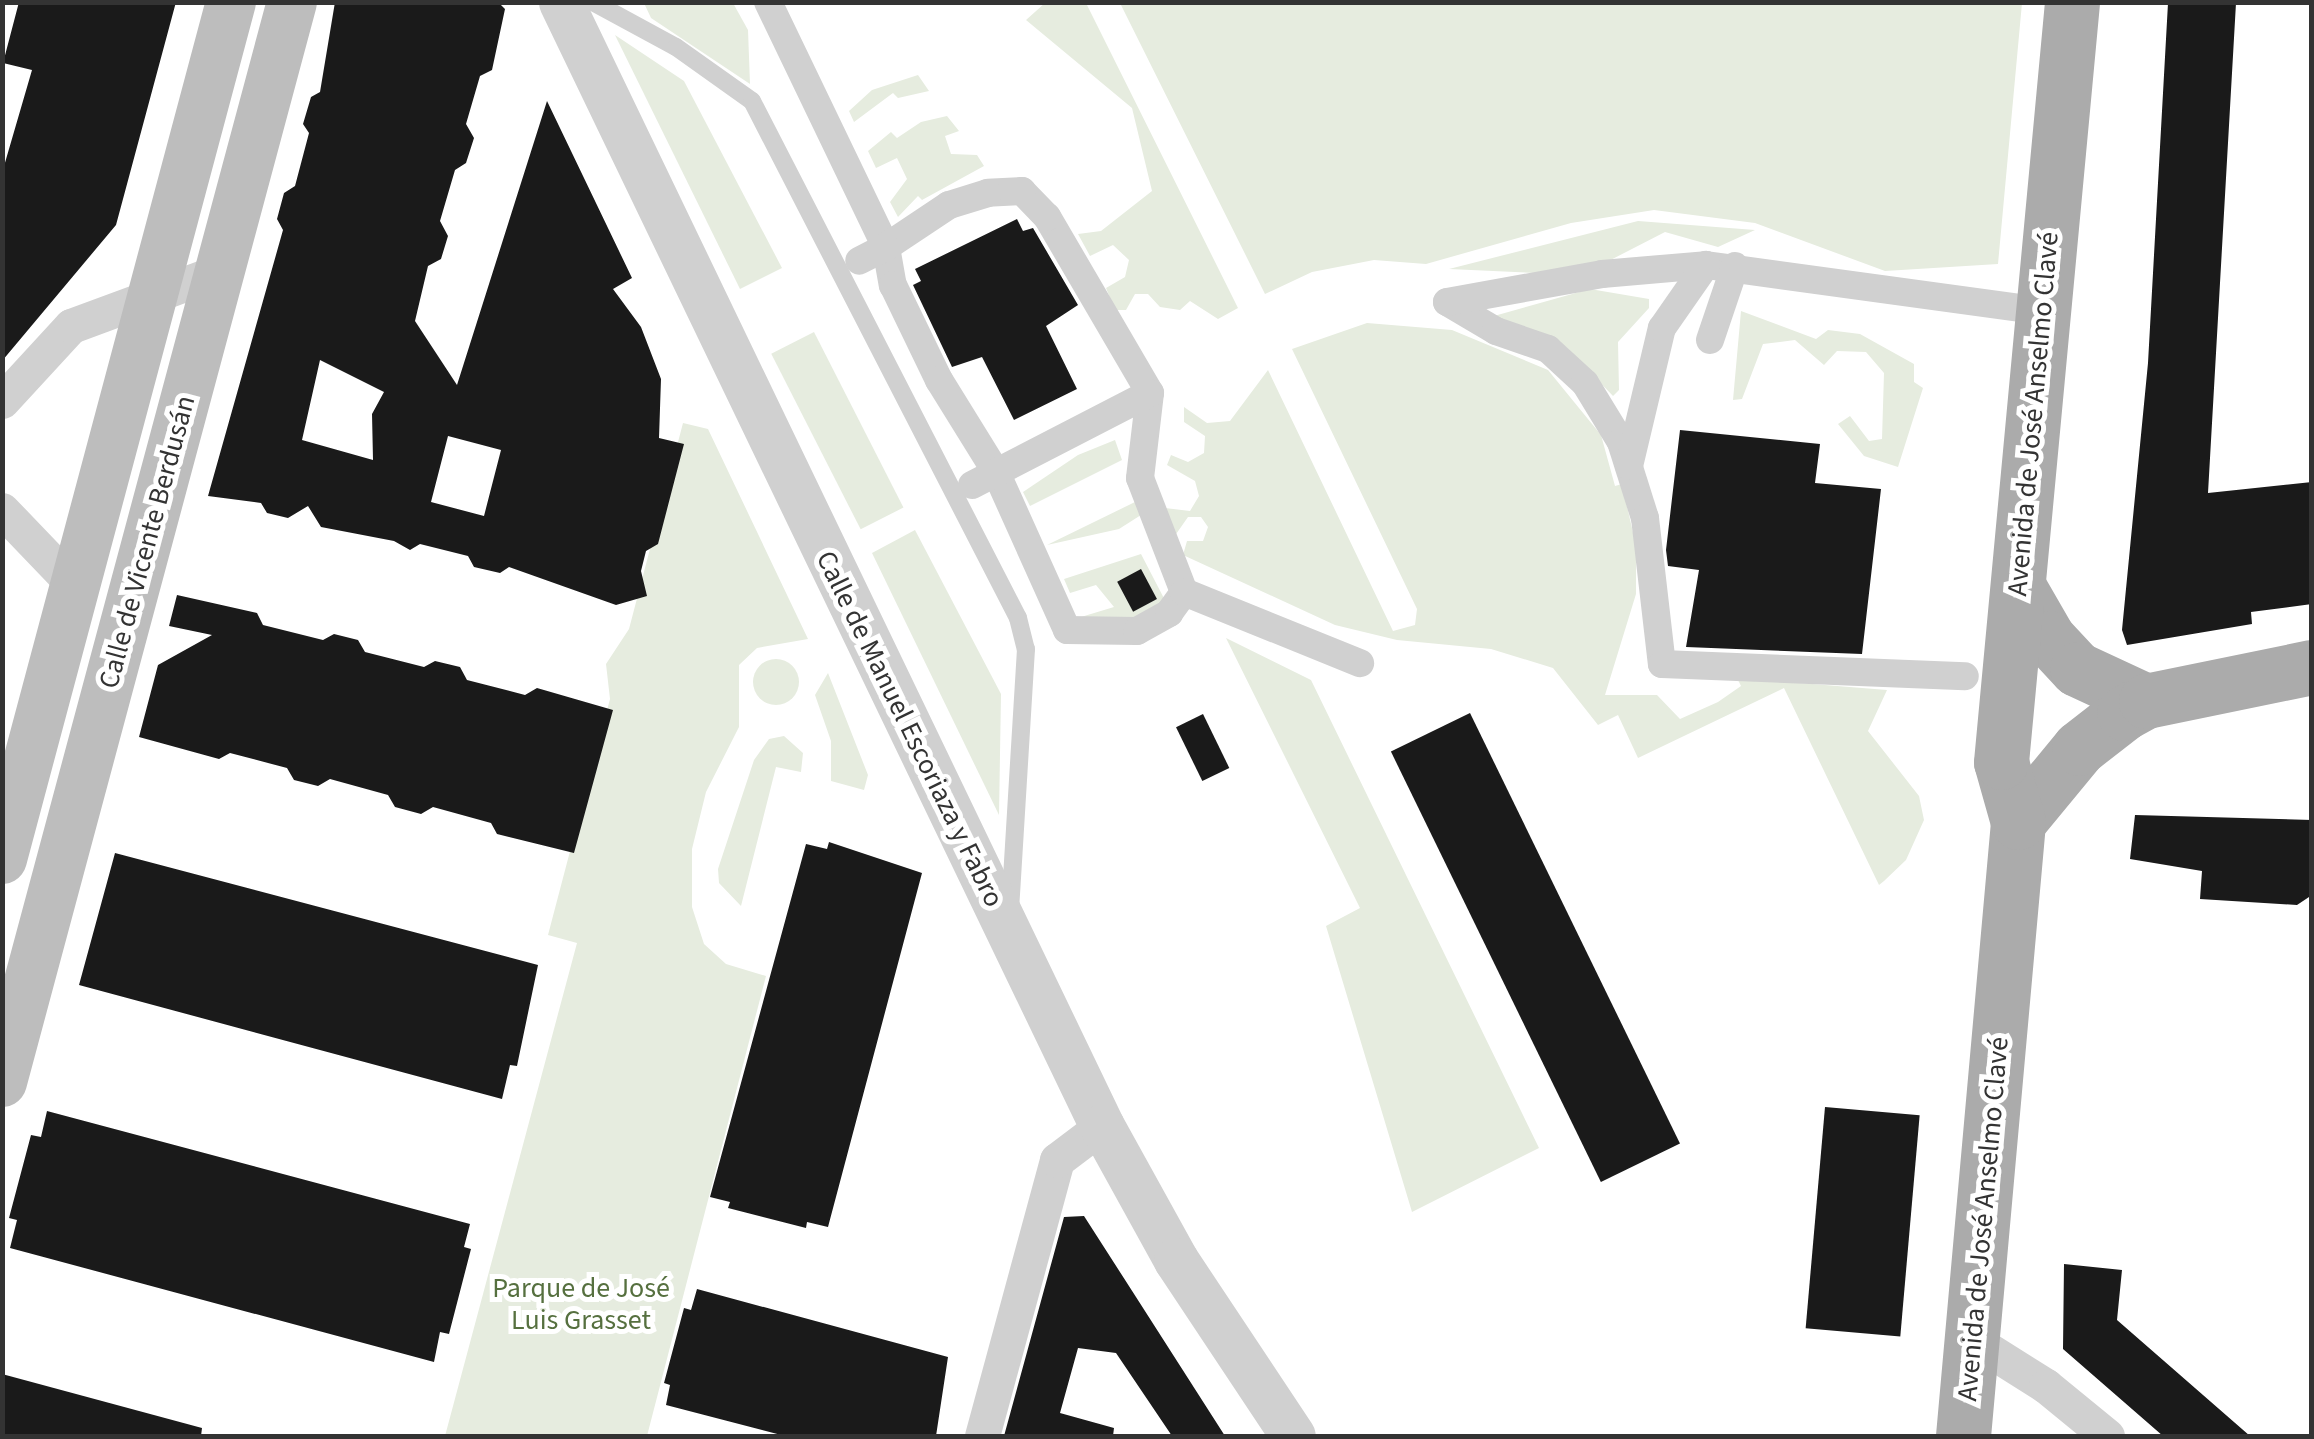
<!DOCTYPE html>
<html>
<head>
<meta charset="utf-8">
<style>
  body { margin:0 }
  #map { position:relative; width:2314px; height:1439px; overflow:hidden; background:#fff; font-family:"Source Sans 3",sans-serif }
  div>[style] { position:absolute }
  .green>* { inset:0; background:#e6ecdf; transform-origin:0 0 }
  .round { border-radius:50% }
  .building>* { inset:0; background:#1a1a1a; transform-origin:0 0 }
  .service>* { height:18px; margin:-9px; padding:0 9px; transform-origin:9px; border-radius:9px; background:#d0d0d0 }
  .pedestrian>* { height:28px; margin:-14px; padding:0 14px; transform-origin:14px; border-radius:14px; background:#d0d0d0 }
  .minor>* { height:35px; margin:-17.5px; padding:0 17.5px; transform-origin:17.5px; border-radius:17.5px; background:#d0d0d0 }
  .tertiary>* { height:45px; margin:-22.5px; padding:0 22.5px; transform-origin:22.5px; border-radius:22.5px; background:#d0d0d0 }
  .secondary>* { height:50px; margin:-25px; padding:0 25px; transform-origin:25px; border-radius:25px; background:#bdbdbd }
  .primary>* { height:55px; margin:-27.5px; padding:0 27.5px; transform-origin:27.5px; border-radius:27.5px; background:#ababab }
  span { translate:-50% -50%; white-space:nowrap; text-align:center; line-height:1.15; -webkit-text-stroke:10px #fff; paint-order:stroke }
  .street-label { font-size:28px; color:#333 }
  .park-label { font-size:28px; color:#56703f }
  .frame { position:absolute; inset:0; border:5px solid #333; pointer-events:none }
</style>
</head>
<body>
<div id="map">
  <div class="green">
    <div style="clip-path:polygon(644px 3px,733px 3px,748px 30px,750px 84px,651px 18px)"></div>
    <div style="clip-path:polygon(1045px 3px,1086px 3px,1238px 308px,1218px 319px,1190px 301px,1180px 310px,1160px 307px,1148px 294px,1135px 294px,1126px 310px,1115px 310px,1106px 288px,1125px 277px,1129px 260px,1113px 245px,1090px 256px,1078px 234px,1101px 231px,1152px 191px,1132px 108px,1026px 20px)"></div>
    <div style="clip-path:polygon(1120px 3px,2022px 3px,1998px 264px,1885px 271px,1755px 223px,1654px 210px,1571px 223px,1426px 264px,1374px 260px,1312px 272px,1265px 294px)"></div>
    <div style="clip-path:polygon(615px 35px,684px 81px,782px 268px,740px 289px)"></div>
    <div style="clip-path:polygon(918px 75px,929px 91px,898px 98px,893px 93px,854px 122px,849px 111px,872px 90px)"></div>
    <div style="clip-path:polygon(947px 116px,959px 131px,945px 136px,951px 154px,977px 155px,984px 166px,922px 200px,918px 196px,898px 217px,890px 202px,907px 179px,897px 158px,876px 168px,868px 151px,891px 132px,897px 138px,921px 122px)"></div>
    <div style="clip-path:polygon(1638px 221px,1755px 230px,1718px 247px,1665px 232px,1593px 269px,1559px 274px,1449px 269px)"></div>
    <div style="clip-path:polygon(1590px 289px,1649px 299px,1649px 308px,1618px 342px,1619px 390px,1613px 396px,1566px 347px,1494px 316px)"></div>
    <div style="clip-path:polygon(1741px 311px,1816px 339px,1828px 330px,1860px 334px,1914px 364px,1914px 382px,1923px 388px,1898px 467px,1864px 456px,1838px 424px,1850px 416px,1869px 441px,1882px 439px,1884px 373px,1866px 352px,1837px 351px,1824px 365px,1795px 340px,1763px 344px,1742px 399px,1733px 400px)"></div>
    <div style="clip-path:polygon(1367px 323px,1452px 330px,1548px 370px,1601px 435px,1615px 486px,1622px 484px,1636px 546px,1636px 594px,1605px 695px,1657px 695px,1680px 719px,1718px 702px,1741px 686px,1737px 678px,1887px 690px,1868px 731px,1919px 796px,1924px 820px,1906px 860px,1884px 881px,1879px 885px,1784px 688px,1638px 758px,1618px 715px,1598px 725px,1553px 668px,1491px 649px,1397px 640px,1335px 625px,1183px 555px,1187px 541px,1203px 541px,1208px 527px,1201px 517px,1188px 517px,1174px 537px,1165px 508px,1190px 511px,1199px 496px,1195px 481px,1167px 465px,1171px 455px,1188px 462px,1204px 453px,1205px 436px,1184px 422px,1184px 407px,1207px 423px,1230px 421px,1268px 370px,1393px 631px,1415px 625px,1417px 609px,1292px 349px)"></div>
    <div style="left:814px;top:332px;width:197px;height:48px;rotate:63deg"></div>
    <div style="clip-path:polygon(683px 423px,708px 429px,808px 639px,757px 648px,739px 665px,739px 727px,706px 792px,692px 849px,692px 907px,704px 944px,726px 964px,766px 976px,647px 1436px,445px 1436px,577px 943px,548px 935px,610px 699px,606px 664px,629px 629px)"></div>
    <div style="clip-path:polygon(1115px 440px,1122px 460px,1030px 506px,1023px 492px,1078px 455px)"></div>
    <div style="clip-path:polygon(1135px 502px,1141px 515px,1119px 529px,1047px 545px)"></div>
    <div style="clip-path:polygon(915px 530px,1001px 694px,999px 815px,872px 553px)"></div>
    <div style="clip-path:polygon(1141px 554px,1169px 608px,1131px 630px,1086px 629px,1081px 617px,1114px 607px,1096px 585px,1070px 593px,1064px 579px)"></div>
    <div style="clip-path:polygon(1226px 638px,1311px 680px,1539px 1148px,1412px 1212px,1326px 926px,1360px 908px)"></div>
    <div class="round" style="left:753px;top:659px;width:46px;height:46px"></div>
    <div style="clip-path:polygon(828px 673px,868px 775px,864px 790px,831px 781px,831px 741px,815px 695px)"></div>
    <div style="clip-path:polygon(784px 736px,803px 753px,801px 772px,776px 767px,741px 906px,719px 883px,718px 869px,754px 760px,769px 739px)"></div>
  </div>
  <div class="building">
    <div style="clip-path:polygon(19px 2px,176px 2px,116px 225px,2px 361px,2px 173px,32px 70px,3px 63px)"></div>
    <div style="clip-path:polygon(evenodd,335px 2px,498px 2px,505px 9px,492px 70px,480px 76px,466px 124px,474px 138px,466px 163px,455px 170px,440px 221px,448px 236px,441px 259px,428px 266px,415px 321px,457px 385px,547px 101px,632px 278px,613px 289px,641px 327px,661px 379px,659px 438px,684px 444px,658px 544px,646px 551px,641px 571px,647px 596px,616px 605px,509px 567px,500px 573px,474px 567px,468px 556px,420px 544px,410px 550px,394px 541px,321px 527px,308px 506px,288px 518px,267px 513px,261px 503px,208px 496px,283px 230px,277px 219px,284px 193px,295px 186px,309px 133px,303px 124px,311px 97px,320px 92px,335px 2px,320px 360px,384px 392px,372px 414px,373px 460px,302px 440px,320px 360px,335px 2px,448px 436px,501px 450px,484px 516px,431px 502px,448px 436px)"></div>
    <div style="clip-path:polygon(2168px 3px,2236px 3px,2208px 493px,2312px 482px,2312px 604px,2251px 612px,2252px 624px,2127px 645px,2122px 630px,2148px 363px)"></div>
    <div style="clip-path:polygon(1017px 219px,1023px 231px,1033px 228px,1078px 305px,1046px 326px,1077px 389px,1014px 420px,982px 357px,952px 367px,913px 285px,921px 281px,915px 269px)"></div>
    <div style="clip-path:polygon(1680px 430px,1820px 444px,1815px 483px,1881px 489px,1862px 654px,1686px 647px,1699px 570px,1668px 566px,1666px 550px)"></div>
    <div style="left:1141px;top:569px;width:34px;height:27px;rotate:62deg"></div>
    <div style="clip-path:polygon(177px 595px,257px 613px,263px 625px,323px 640px,334px 634px,358px 640px,365px 652px,424px 667px,435px 661px,460px 667px,467px 680px,525px 695px,537px 688px,613px 710px,574px 853px,497px 834px,491px 823px,433px 807px,421px 814px,395px 807px,388px 795px,330px 779px,318px 786px,294px 780px,287px 768px,230px 753px,219px 759px,139px 737px,158px 665px,212px 635px,169px 626px)"></div>
    <div style="left:1470px;top:713px;width:479px;height:88px;rotate:64deg"></div>
    <div style="left:1203px;top:714px;width:60px;height:30px;rotate:64deg"></div>
    <div style="clip-path:polygon(2135px 815px,2312px 820px,2312px 895px,2297px 905px,2200px 899px,2202px 871px,2130px 859px)"></div>
    <div style="clip-path:polygon(829px 842px,922px 873px,828px 1227px,807px 1222px,806px 1228px,728px 1208px,730px 1202px,710px 1197px,806px 844px,827px 849px)"></div>
    <div style="clip-path:polygon(115px 853px,538px 965px,517px 1066px,510px 1065px,502px 1099px,79px 985px)"></div>
    <div style="left:1825px;top:1107px;width:95px;height:222px;rotate:5deg"></div>
    <div style="clip-path:polygon(47px 1111px,470px 1224px,464px 1247px,471px 1249px,449px 1334px,440px 1332px,434px 1362px,10px 1248px,17px 1220px,9px 1218px,31px 1135px,41px 1137px)"></div>
    <div style="clip-path:polygon(1084px 1216px,1136px 1297px,1225px 1436px,1172px 1436px,1116px 1353px,1078px 1348px,1060px 1413px,1114px 1428px,1113px 1436px,1004px 1436px,1064px 1217px)"></div>
    <div style="clip-path:polygon(2064px 1264px,2122px 1270px,2117px 1320px,2250px 1436px,2163px 1436px,2063px 1349px)"></div>
    <div style="clip-path:polygon(697px 1289px,948px 1357px,936px 1436px,785px 1436px,666px 1405px,670px 1385px,664px 1383px,684px 1308px,691px 1310px)"></div>
    <div style="clip-path:polygon(2px 1374px,202px 1428px,201px 1436px,2px 1436px)"></div>
  </div>
  <div class="service">
    <div style="left:593px;top:2px;width:94px;rotate:28.5deg"></div>
    <div style="left:676px;top:47px;width:93px;rotate:35.4deg"></div>
    <div style="left:752px;top:101px;width:581px;rotate:62.77deg"></div>
    <div style="left:1018px;top:618px;width:32px;rotate:76deg"></div>
    <div style="left:1026px;top:649px;width:260px;rotate:93.5deg"></div>
  </div>
  <div class="pedestrian">
    <div style="left:768px;top:2px;width:272px;rotate:64.3deg"></div>
    <div style="left:886px;top:247px;width:39px;rotate:80deg"></div>
    <div style="left:893px;top:285px;width:106px;rotate:64.2deg"></div>
    <div style="left:939px;top:380px;width:108px;rotate:58.2deg"></div>
    <div style="left:996px;top:472px;width:173px;rotate:65.8deg"></div>
    <div style="left:1067px;top:630px;width:70px;rotate:0.8deg"></div>
    <div style="left:1137px;top:631px;width:37px;rotate:-29deg"></div>
    <div style="left:1169px;top:613px;width:26px;rotate:-54deg"></div>
    <div style="left:1184px;top:592px;width:122px;rotate:-111.1deg"></div>
    <div style="left:1140px;top:478px;width:86px;rotate:-83.3deg"></div>
    <div style="left:1150px;top:393px;width:204px;rotate:-120.3deg"></div>
    <div style="left:1047px;top:217px;width:36px;rotate:-134deg"></div>
    <div style="left:1022px;top:191px;width:34px;rotate:177deg"></div>
    <div style="left:988px;top:193px;width:41px;rotate:162.9deg"></div>
    <div style="left:949px;top:205px;width:76px;rotate:146.3deg"></div>
    <div style="left:886px;top:247px;width:30px;rotate:153deg"></div>
    <div style="left:1447px;top:302px;width:57px;rotate:30.6deg"></div>
    <div style="left:1496px;top:331px;width:55px;rotate:19.1deg"></div>
    <div style="left:1548px;top:349px;width:50px;rotate:42.6deg"></div>
    <div style="left:1585px;top:383px;width:69px;rotate:58.6deg"></div>
    <div style="left:1621px;top:442px;width:80px;rotate:72.5deg"></div>
    <div style="left:1645px;top:518px;width:147px;rotate:83.4deg"></div>
    <div style="left:1662px;top:664px;width:303px;rotate:2.3deg"></div>
    <div style="left:1447px;top:302px;width:158px;rotate:-10.2deg"></div>
    <div style="left:1602px;top:274px;width:104px;rotate:-4.9deg"></div>
    <div style="left:1706px;top:265px;width:338px;rotate:7.8deg"></div>
    <div style="left:1710px;top:340px;width:78px;rotate:-71.3deg"></div>
    <div style="left:1629px;top:466px;width:142px;rotate:-76.6deg"></div>
    <div style="left:1662px;top:328px;width:77px;rotate:-55.1deg"></div>
    <div style="left:972px;top:485px;width:200px;rotate:-27.3deg"></div>
    <div style="left:1184px;top:592px;width:190px;rotate:22deg"></div>
  </div>
  <div class="minor">
    <div style="left:2px;top:401px;width:102px;rotate:-47.4deg"></div>
    <div style="left:71px;top:326px;width:159px;rotate:-20.3deg"></div>
    <div style="left:2px;top:510px;width:104px;rotate:46.2deg"></div>
    <div style="left:1973px;top:1340px;width:86px;rotate:32.2deg"></div>
    <div style="left:2046px;top:1386px;width:79px;rotate:39.3deg"></div>
    <div style="left:982px;top:1436px;width:286px;rotate:-74.8deg"></div>
    <div style="left:1057px;top:1160px;width:56px;rotate:-37.1deg"></div>
  </div>
  <div class="tertiary">
    <div style="left:561px;top:2px;width:1247px;rotate:64.3deg"></div>
    <div style="left:1102px;top:1126px;width:153px;rotate:61.1deg"></div>
    <div style="left:1176px;top:1260px;width:211px;rotate:56.4deg"></div>
  </div>
  <div class="secondary">
    <div style="left:2px;top:859px;width:887px;rotate:-75.04deg"></div>
    <div style="left:2px;top:1082px;width:1118px;rotate:-74.97deg"></div>
  </div>
  <div class="primary">
    <div style="left:2018px;top:586px;width:60px;rotate:60deg"></div>
    <div style="left:2048px;top:638px;width:42px;rotate:46.9deg"></div>
    <div style="left:2077px;top:669px;width:76px;rotate:24.9deg"></div>
    <div style="left:2018px;top:822px;width:96px;rotate:-50.5deg"></div>
    <div style="left:2079px;top:748px;width:57px;rotate:-37.9deg"></div>
    <div style="left:2124px;top:713px;width:25px;rotate:-29deg"></div>
    <div style="left:2146px;top:701px;width:169px;rotate:-11.6deg"></div>
    <div style="left:1963px;top:1436px;width:616px;rotate:-84.88deg"></div>
    <div style="left:2018px;top:822px;width:62px;rotate:-105.8deg"></div>
    <div style="left:2001px;top:762px;width:763px;rotate:-84.66deg"></div>
  </div>
  <div class="street-label">
    <span style="left:2033px;top:414px;rotate:-85deg">Avenida de José Anselmo Clavé</span>
    <span style="left:147px;top:542px;rotate:-75deg">Calle de Vicente Berdusán</span>
    <span style="left:910px;top:729px;rotate:64deg">Calle de Manuel Escoriaza y Fabro</span>
    <span style="left:1983px;top:1219px;rotate:-85deg">Avenida de José Anselmo Clavé</span>
  </div>
  <div class="park-label">
    <span style="left:581px;top:1304px">Parque de José<br>Luis Grasset</span>
  </div>
  <div class="frame"></div>
</div>
</body>
</html>
